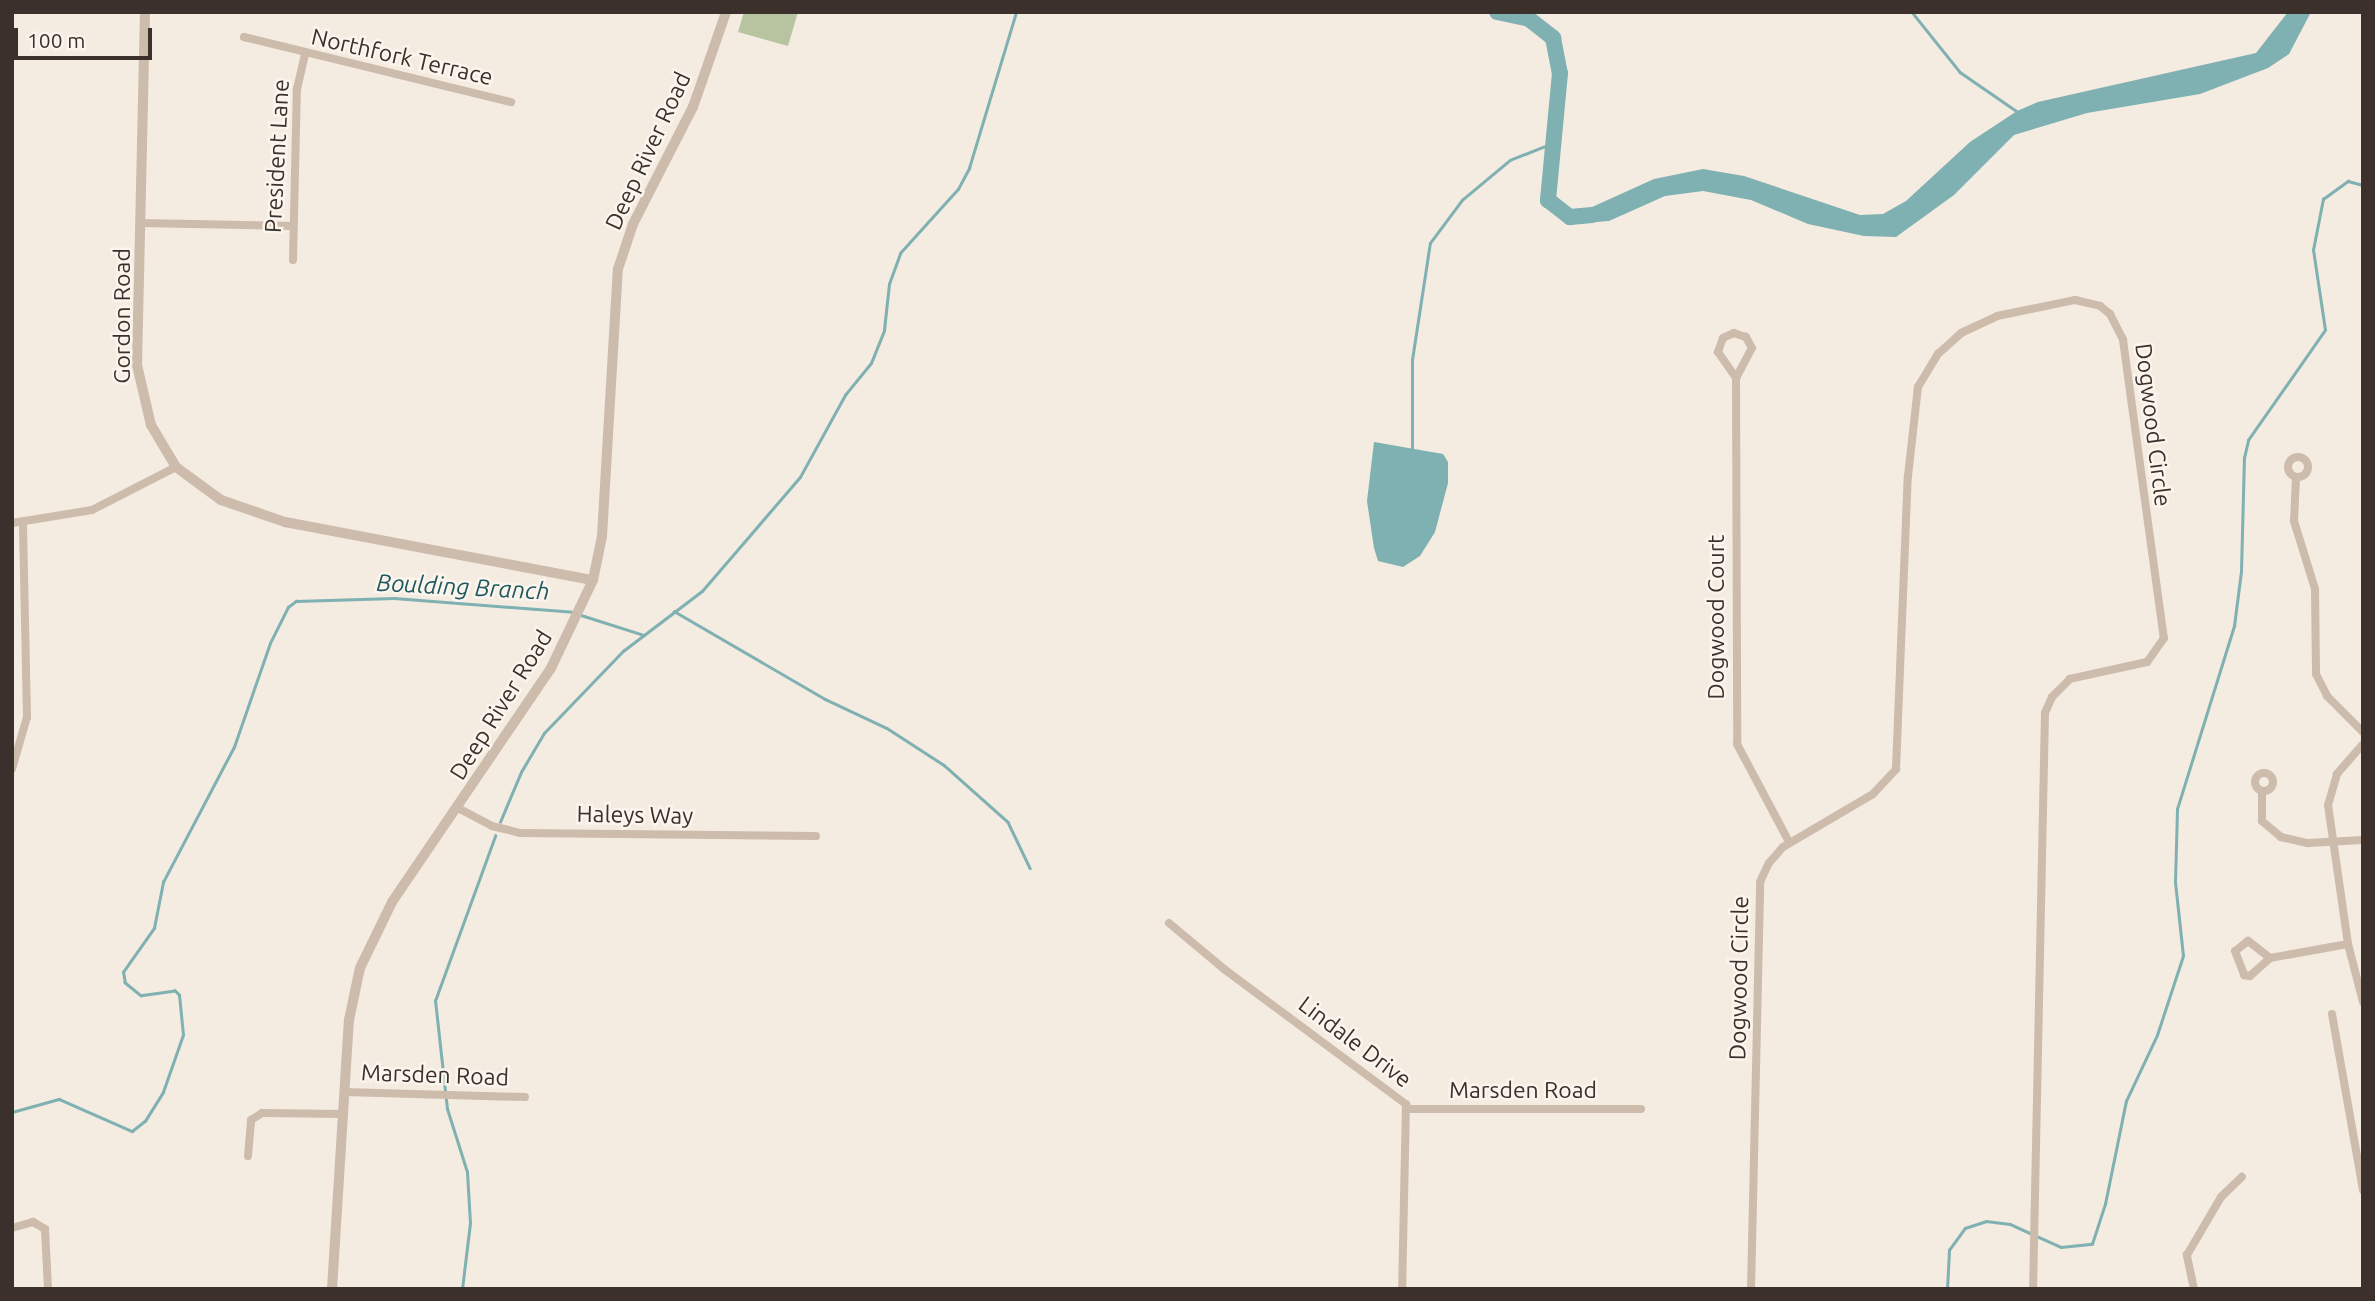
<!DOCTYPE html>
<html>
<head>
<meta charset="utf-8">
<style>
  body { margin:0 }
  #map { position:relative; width:2375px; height:1301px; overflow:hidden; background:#f4ebe1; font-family:Ubuntu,sans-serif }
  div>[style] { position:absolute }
  .green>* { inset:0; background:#b8c4a0 }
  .water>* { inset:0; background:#7fb0b2 }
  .stream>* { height:2.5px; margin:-1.25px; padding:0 1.25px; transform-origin:1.25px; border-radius:1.25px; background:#7fb0b2 }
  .river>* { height:16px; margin:-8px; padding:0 8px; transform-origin:8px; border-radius:8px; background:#7fb0b2 }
  .minor>* { height:8px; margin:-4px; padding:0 4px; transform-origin:4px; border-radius:4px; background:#cdbbac }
  .minor>.ring { margin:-4px; padding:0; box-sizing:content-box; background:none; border:8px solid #cdbbac; border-radius:50% }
  .tertiary>* { height:10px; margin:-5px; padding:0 5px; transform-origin:5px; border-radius:5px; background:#cdbbac }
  span { translate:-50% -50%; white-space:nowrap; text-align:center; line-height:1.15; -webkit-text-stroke:5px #fbf5ee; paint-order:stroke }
  .street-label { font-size:23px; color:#3b302b }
  .water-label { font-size:24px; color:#1f5a5e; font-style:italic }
  .frame { position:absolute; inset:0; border:14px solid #3b302b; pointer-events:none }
  .scale { position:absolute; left:14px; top:28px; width:138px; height:32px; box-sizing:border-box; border:4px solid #3b302b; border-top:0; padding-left:9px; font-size:21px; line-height:24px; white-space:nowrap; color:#3b302b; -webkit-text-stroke:5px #fbf5ee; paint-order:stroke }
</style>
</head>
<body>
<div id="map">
  <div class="green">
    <div style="clip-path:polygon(744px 12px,798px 12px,788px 46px,738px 32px)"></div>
  </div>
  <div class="water">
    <div style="clip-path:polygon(2288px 12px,2311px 12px,2289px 54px,2268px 68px,2200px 94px,2087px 113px,2014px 135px,1954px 195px,1896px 237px,1864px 236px,1808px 224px,1751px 200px,1703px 191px,1665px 196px,1609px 221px,1583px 223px,1570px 217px,1654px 179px,1703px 169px,1744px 176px,1860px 215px,1883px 214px,1906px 201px,1970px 142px,2017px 111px,2038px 102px,2256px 53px)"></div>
    <div style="clip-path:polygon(1374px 442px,1443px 454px,1448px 462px,1448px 483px,1435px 532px,1420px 556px,1403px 567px,1378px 561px,1374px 548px,1367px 501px)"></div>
  </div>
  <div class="stream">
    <div style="left:1912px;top:12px;width:77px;rotate:51.3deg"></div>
    <div style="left:1960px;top:72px;width:70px;rotate:34.6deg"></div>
    <div style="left:1412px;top:452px;width:92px;rotate:-90deg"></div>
    <div style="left:1412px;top:360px;width:118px;rotate:-81.3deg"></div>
    <div style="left:1430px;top:243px;width:54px;rotate:-53.3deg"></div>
    <div style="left:1462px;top:200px;width:62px;rotate:-39.8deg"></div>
    <div style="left:1510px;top:160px;width:43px;rotate:-21.8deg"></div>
    <div style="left:674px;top:611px;width:175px;rotate:30.2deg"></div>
    <div style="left:825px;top:699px;width:68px;rotate:25.1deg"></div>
    <div style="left:887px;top:728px;width:68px;rotate:33deg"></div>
    <div style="left:944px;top:765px;width:86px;rotate:41.7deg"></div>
    <div style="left:1008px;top:822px;width:51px;rotate:64.4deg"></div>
    <div style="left:581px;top:615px;width:66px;rotate:17.6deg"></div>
    <div style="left:500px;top:822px;width:54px;rotate:-67.2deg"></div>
    <div style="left:521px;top:772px;width:45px;rotate:-59.5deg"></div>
    <div style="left:544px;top:733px;width:114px;rotate:-46.1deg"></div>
    <div style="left:623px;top:651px;width:99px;rotate:-37.2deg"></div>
    <div style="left:702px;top:591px;width:150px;rotate:-49.3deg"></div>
    <div style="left:800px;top:477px;width:94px;rotate:-61.2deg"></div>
    <div style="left:845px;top:395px;width:41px;rotate:-50.9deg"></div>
    <div style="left:871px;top:363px;width:35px;rotate:-68deg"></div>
    <div style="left:884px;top:330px;width:46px;rotate:-83.8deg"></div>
    <div style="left:889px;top:284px;width:33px;rotate:-70deg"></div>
    <div style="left:900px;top:253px;width:86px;rotate:-47.8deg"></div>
    <div style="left:958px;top:189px;width:24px;rotate:-62deg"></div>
    <div style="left:969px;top:168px;width:163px;rotate:-73.2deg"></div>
    <div style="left:12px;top:1112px;width:49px;rotate:-15.5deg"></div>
    <div style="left:59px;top:1099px;width:80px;rotate:23.7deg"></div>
    <div style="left:132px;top:1131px;width:16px;rotate:-38deg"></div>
    <div style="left:145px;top:1121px;width:34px;rotate:-58deg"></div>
    <div style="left:163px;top:1092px;width:60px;rotate:-70.7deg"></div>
    <div style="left:183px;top:1035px;width:40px;rotate:-95.7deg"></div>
    <div style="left:179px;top:995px;width:6px;rotate:-135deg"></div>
    <div style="left:175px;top:991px;width:34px;rotate:172deg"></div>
    <div style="left:141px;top:996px;width:21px;rotate:-141deg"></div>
    <div style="left:125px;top:983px;width:11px;rotate:-100deg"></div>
    <div style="left:123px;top:972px;width:54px;rotate:-54.8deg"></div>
    <div style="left:154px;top:928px;width:47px;rotate:-78.9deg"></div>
    <div style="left:163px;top:882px;width:153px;rotate:-62.3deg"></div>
    <div style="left:234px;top:747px;width:110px;rotate:-70.9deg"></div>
    <div style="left:270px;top:643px;width:40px;rotate:-63.4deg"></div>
    <div style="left:288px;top:607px;width:10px;rotate:-37deg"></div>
    <div style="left:296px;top:601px;width:98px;rotate:-1.8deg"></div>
    <div style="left:394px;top:598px;width:182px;rotate:4.4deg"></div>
    <div style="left:462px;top:1289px;width:66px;rotate:-83.1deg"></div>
    <div style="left:470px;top:1223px;width:51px;rotate:-93.4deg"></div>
    <div style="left:467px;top:1172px;width:66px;rotate:-107.6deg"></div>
    <div style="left:447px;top:1109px;width:109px;rotate:-96.3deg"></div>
    <div style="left:435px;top:1001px;width:176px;rotate:-70deg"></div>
    <div style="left:1947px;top:1289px;width:39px;rotate:-87deg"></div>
    <div style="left:1949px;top:1250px;width:27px;rotate:-54deg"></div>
    <div style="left:1965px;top:1228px;width:22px;rotate:-18deg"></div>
    <div style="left:1986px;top:1221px;width:24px;rotate:7deg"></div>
    <div style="left:2010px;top:1224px;width:56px;rotate:24.3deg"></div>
    <div style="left:2061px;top:1247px;width:31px;rotate:-6deg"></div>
    <div style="left:2092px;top:1244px;width:42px;rotate:-72deg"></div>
    <div style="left:2105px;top:1204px;width:105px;rotate:-78.5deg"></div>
    <div style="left:2126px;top:1101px;width:73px;rotate:-64.8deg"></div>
    <div style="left:2157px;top:1035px;width:83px;rotate:-71.8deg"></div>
    <div style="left:2183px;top:956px;width:74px;rotate:-96.2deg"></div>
    <div style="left:2175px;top:882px;width:73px;rotate:-88.4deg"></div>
    <div style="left:2177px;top:809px;width:192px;rotate:-72.7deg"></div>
    <div style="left:2234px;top:626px;width:55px;rotate:-82.7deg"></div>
    <div style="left:2241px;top:571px;width:113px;rotate:-88.5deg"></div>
    <div style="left:2244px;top:458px;width:18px;rotate:-77deg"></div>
    <div style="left:2248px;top:440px;width:134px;rotate:-55deg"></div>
    <div style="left:2325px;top:330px;width:81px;rotate:-98.5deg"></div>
    <div style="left:2313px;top:250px;width:52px;rotate:-78.9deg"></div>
    <div style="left:2323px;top:199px;width:31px;rotate:-36deg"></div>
    <div style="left:2348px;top:181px;width:16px;rotate:15deg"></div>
  </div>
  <div class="river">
    <div style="left:1497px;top:12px;width:33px;rotate:12deg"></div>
    <div style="left:1529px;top:19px;width:31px;rotate:38deg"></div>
    <div style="left:1553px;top:38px;width:36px;rotate:79deg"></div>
    <div style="left:1560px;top:73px;width:128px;rotate:95.4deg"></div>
    <div style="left:1548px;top:200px;width:28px;rotate:38deg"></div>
    <div style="left:1570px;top:217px;width:22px;rotate:-5deg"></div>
  </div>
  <div class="minor">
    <div style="left:244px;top:37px;width:275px;rotate:13.7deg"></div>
    <div style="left:141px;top:223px;width:152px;rotate:1.1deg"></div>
    <div style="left:293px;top:260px;width:171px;rotate:-88.7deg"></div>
    <div style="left:297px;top:89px;width:36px;rotate:-77deg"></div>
    <div style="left:1736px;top:378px;width:34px;rotate:-62deg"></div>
    <div style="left:1752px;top:348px;width:13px;rotate:-119deg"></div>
    <div style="left:1746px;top:337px;width:13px;rotate:-162deg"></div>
    <div style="left:1734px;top:333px;width:12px;rotate:156deg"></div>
    <div style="left:1723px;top:338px;width:15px;rotate:110deg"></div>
    <div style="left:1718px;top:352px;width:32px;rotate:55deg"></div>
    <div style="left:1736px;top:378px;width:366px;rotate:89.8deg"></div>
    <div style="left:1737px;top:744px;width:111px;rotate:62deg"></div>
    <div class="ring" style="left:2288px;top:457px;width:12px;height:12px"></div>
    <div style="left:2296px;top:477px;width:44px;rotate:92.6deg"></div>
    <div style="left:2294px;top:521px;width:71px;rotate:72.8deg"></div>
    <div style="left:2315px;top:589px;width:85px;rotate:89.3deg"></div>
    <div style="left:2316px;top:674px;width:25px;rotate:63deg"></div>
    <div style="left:2327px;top:696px;width:51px;rotate:45deg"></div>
    <div style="left:12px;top:523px;width:81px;rotate:-9.2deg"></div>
    <div style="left:92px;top:510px;width:94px;rotate:-27.1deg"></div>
    <div style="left:2363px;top:744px;width:40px;rotate:131deg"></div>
    <div style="left:2337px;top:774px;width:32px;rotate:106deg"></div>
    <div style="left:2328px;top:805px;width:140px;rotate:81.8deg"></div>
    <div style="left:2348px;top:944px;width:60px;rotate:75.5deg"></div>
    <div style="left:12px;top:769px;width:54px;rotate:-73.9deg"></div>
    <div style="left:27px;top:717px;width:195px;rotate:-91.2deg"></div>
    <div class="ring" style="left:2255px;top:773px;width:10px;height:10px"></div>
    <div style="left:2262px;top:791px;width:30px;rotate:90deg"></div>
    <div style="left:2262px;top:821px;width:25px;rotate:40deg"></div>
    <div style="left:2281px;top:837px;width:28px;rotate:13deg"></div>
    <div style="left:2308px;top:843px;width:55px;rotate:-3.1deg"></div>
    <div style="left:458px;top:808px;width:38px;rotate:28deg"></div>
    <div style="left:492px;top:826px;width:29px;rotate:14deg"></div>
    <div style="left:520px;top:833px;width:296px;rotate:0.6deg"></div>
    <div style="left:1169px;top:923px;width:72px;rotate:39.9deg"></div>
    <div style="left:1224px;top:969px;width:227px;rotate:36.6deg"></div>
    <div style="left:1406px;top:1104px;width:185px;rotate:91.2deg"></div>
    <div style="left:2270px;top:958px;width:28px;rotate:-142deg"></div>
    <div style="left:2248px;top:941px;width:16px;rotate:142deg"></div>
    <div style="left:2235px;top:951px;width:26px;rotate:69deg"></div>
    <div style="left:2244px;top:975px;width:6px;rotate:9deg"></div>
    <div style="left:2250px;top:976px;width:27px;rotate:-42deg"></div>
    <div style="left:2270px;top:958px;width:79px;rotate:-10.2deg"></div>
    <div style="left:2332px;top:1014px;width:179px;rotate:80deg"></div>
    <div style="left:344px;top:1092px;width:181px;rotate:1.6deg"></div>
    <div style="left:1406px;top:1109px;width:235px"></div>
    <div style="left:248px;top:1156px;width:36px;rotate:-85deg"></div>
    <div style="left:251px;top:1120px;width:13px;rotate:-32deg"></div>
    <div style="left:262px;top:1113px;width:81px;rotate:0.7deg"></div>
    <div style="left:12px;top:1228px;width:22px;rotate:-16deg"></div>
    <div style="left:33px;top:1222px;width:14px;rotate:30deg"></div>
    <div style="left:45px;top:1229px;width:60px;rotate:87.1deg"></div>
    <div style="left:1751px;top:1289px;width:407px;rotate:-88.7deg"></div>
    <div style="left:1760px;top:882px;width:21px;rotate:-65deg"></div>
    <div style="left:1769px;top:863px;width:21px;rotate:-49deg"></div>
    <div style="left:1783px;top:847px;width:104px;rotate:-30.5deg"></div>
    <div style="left:1873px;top:794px;width:34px;rotate:-47deg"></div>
    <div style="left:1896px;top:769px;width:293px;rotate:-87.7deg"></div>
    <div style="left:1908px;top:476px;width:90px;rotate:-83.6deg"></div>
    <div style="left:1918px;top:387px;width:39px;rotate:-59deg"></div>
    <div style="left:1938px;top:354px;width:31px;rotate:-42deg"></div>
    <div style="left:1961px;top:333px;width:40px;rotate:-25deg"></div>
    <div style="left:1997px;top:316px;width:80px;rotate:-11.6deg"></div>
    <div style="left:2075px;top:300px;width:26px;rotate:13deg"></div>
    <div style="left:2100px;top:306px;width:13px;rotate:39deg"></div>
    <div style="left:2110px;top:314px;width:29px;rotate:63deg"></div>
    <div style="left:2123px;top:340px;width:301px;rotate:82.2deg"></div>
    <div style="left:2164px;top:638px;width:29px;rotate:125deg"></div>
    <div style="left:2147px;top:662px;width:79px;rotate:167.6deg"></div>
    <div style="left:2070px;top:679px;width:25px;rotate:135deg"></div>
    <div style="left:2052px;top:697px;width:17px;rotate:114deg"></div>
    <div style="left:2045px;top:713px;width:576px;rotate:91.19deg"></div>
    <div style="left:2194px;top:1289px;width:35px;rotate:-102deg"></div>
    <div style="left:2187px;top:1255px;width:67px;rotate:-59.6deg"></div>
    <div style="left:2221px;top:1197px;width:29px;rotate:-44deg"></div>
  </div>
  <div class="tertiary">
    <div style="left:145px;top:12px;width:353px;rotate:91.3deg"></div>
    <div style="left:137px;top:365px;width:62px;rotate:76.9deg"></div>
    <div style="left:151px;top:425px;width:49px;rotate:59.2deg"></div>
    <div style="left:176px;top:467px;width:56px;rotate:36.3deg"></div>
    <div style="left:221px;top:500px;width:68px;rotate:19deg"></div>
    <div style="left:285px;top:522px;width:313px;rotate:10.7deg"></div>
    <div style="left:332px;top:1289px;width:270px;rotate:-86.4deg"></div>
    <div style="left:349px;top:1020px;width:53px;rotate:-78.1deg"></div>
    <div style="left:360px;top:968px;width:73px;rotate:-64.1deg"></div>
    <div style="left:392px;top:902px;width:283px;rotate:-55.8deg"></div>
    <div style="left:551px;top:668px;width:98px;rotate:-64.5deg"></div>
    <div style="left:593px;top:580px;width:45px;rotate:-78.4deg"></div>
    <div style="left:602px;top:536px;width:267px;rotate:-86.6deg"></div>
    <div style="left:618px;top:269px;width:47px;rotate:-71.6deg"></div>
    <div style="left:633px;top:224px;width:131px;rotate:-62.9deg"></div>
    <div style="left:693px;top:107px;width:101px;rotate:-70.8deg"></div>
  </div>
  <div class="street-label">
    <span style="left:402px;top:57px;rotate:13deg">Northfork Terrace</span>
    <span style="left:648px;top:151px;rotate:-65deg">Deep River Road</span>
    <span style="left:277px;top:156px;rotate:-87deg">President Lane</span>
    <span style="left:122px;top:316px;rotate:-90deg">Gordon Road</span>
    <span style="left:2153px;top:425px;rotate:83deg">Dogwood Circle</span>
    <span style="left:1716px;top:617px;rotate:-90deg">Dogwood Court</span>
    <span style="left:501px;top:705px;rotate:-58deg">Deep River Road</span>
    <span style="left:635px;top:815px;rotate:1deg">Haleys Way</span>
    <span style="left:1739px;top:978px;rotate:-89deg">Dogwood Circle</span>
    <span style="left:1355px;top:1042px;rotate:37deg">Lindale Drive</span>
    <span style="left:435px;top:1075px;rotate:2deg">Marsden Road</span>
    <span style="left:1523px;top:1090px">Marsden Road</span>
  </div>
  <div class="water-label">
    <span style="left:463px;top:587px;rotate:3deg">Boulding Branch</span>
  </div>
  <div class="frame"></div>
  <div class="scale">100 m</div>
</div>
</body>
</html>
